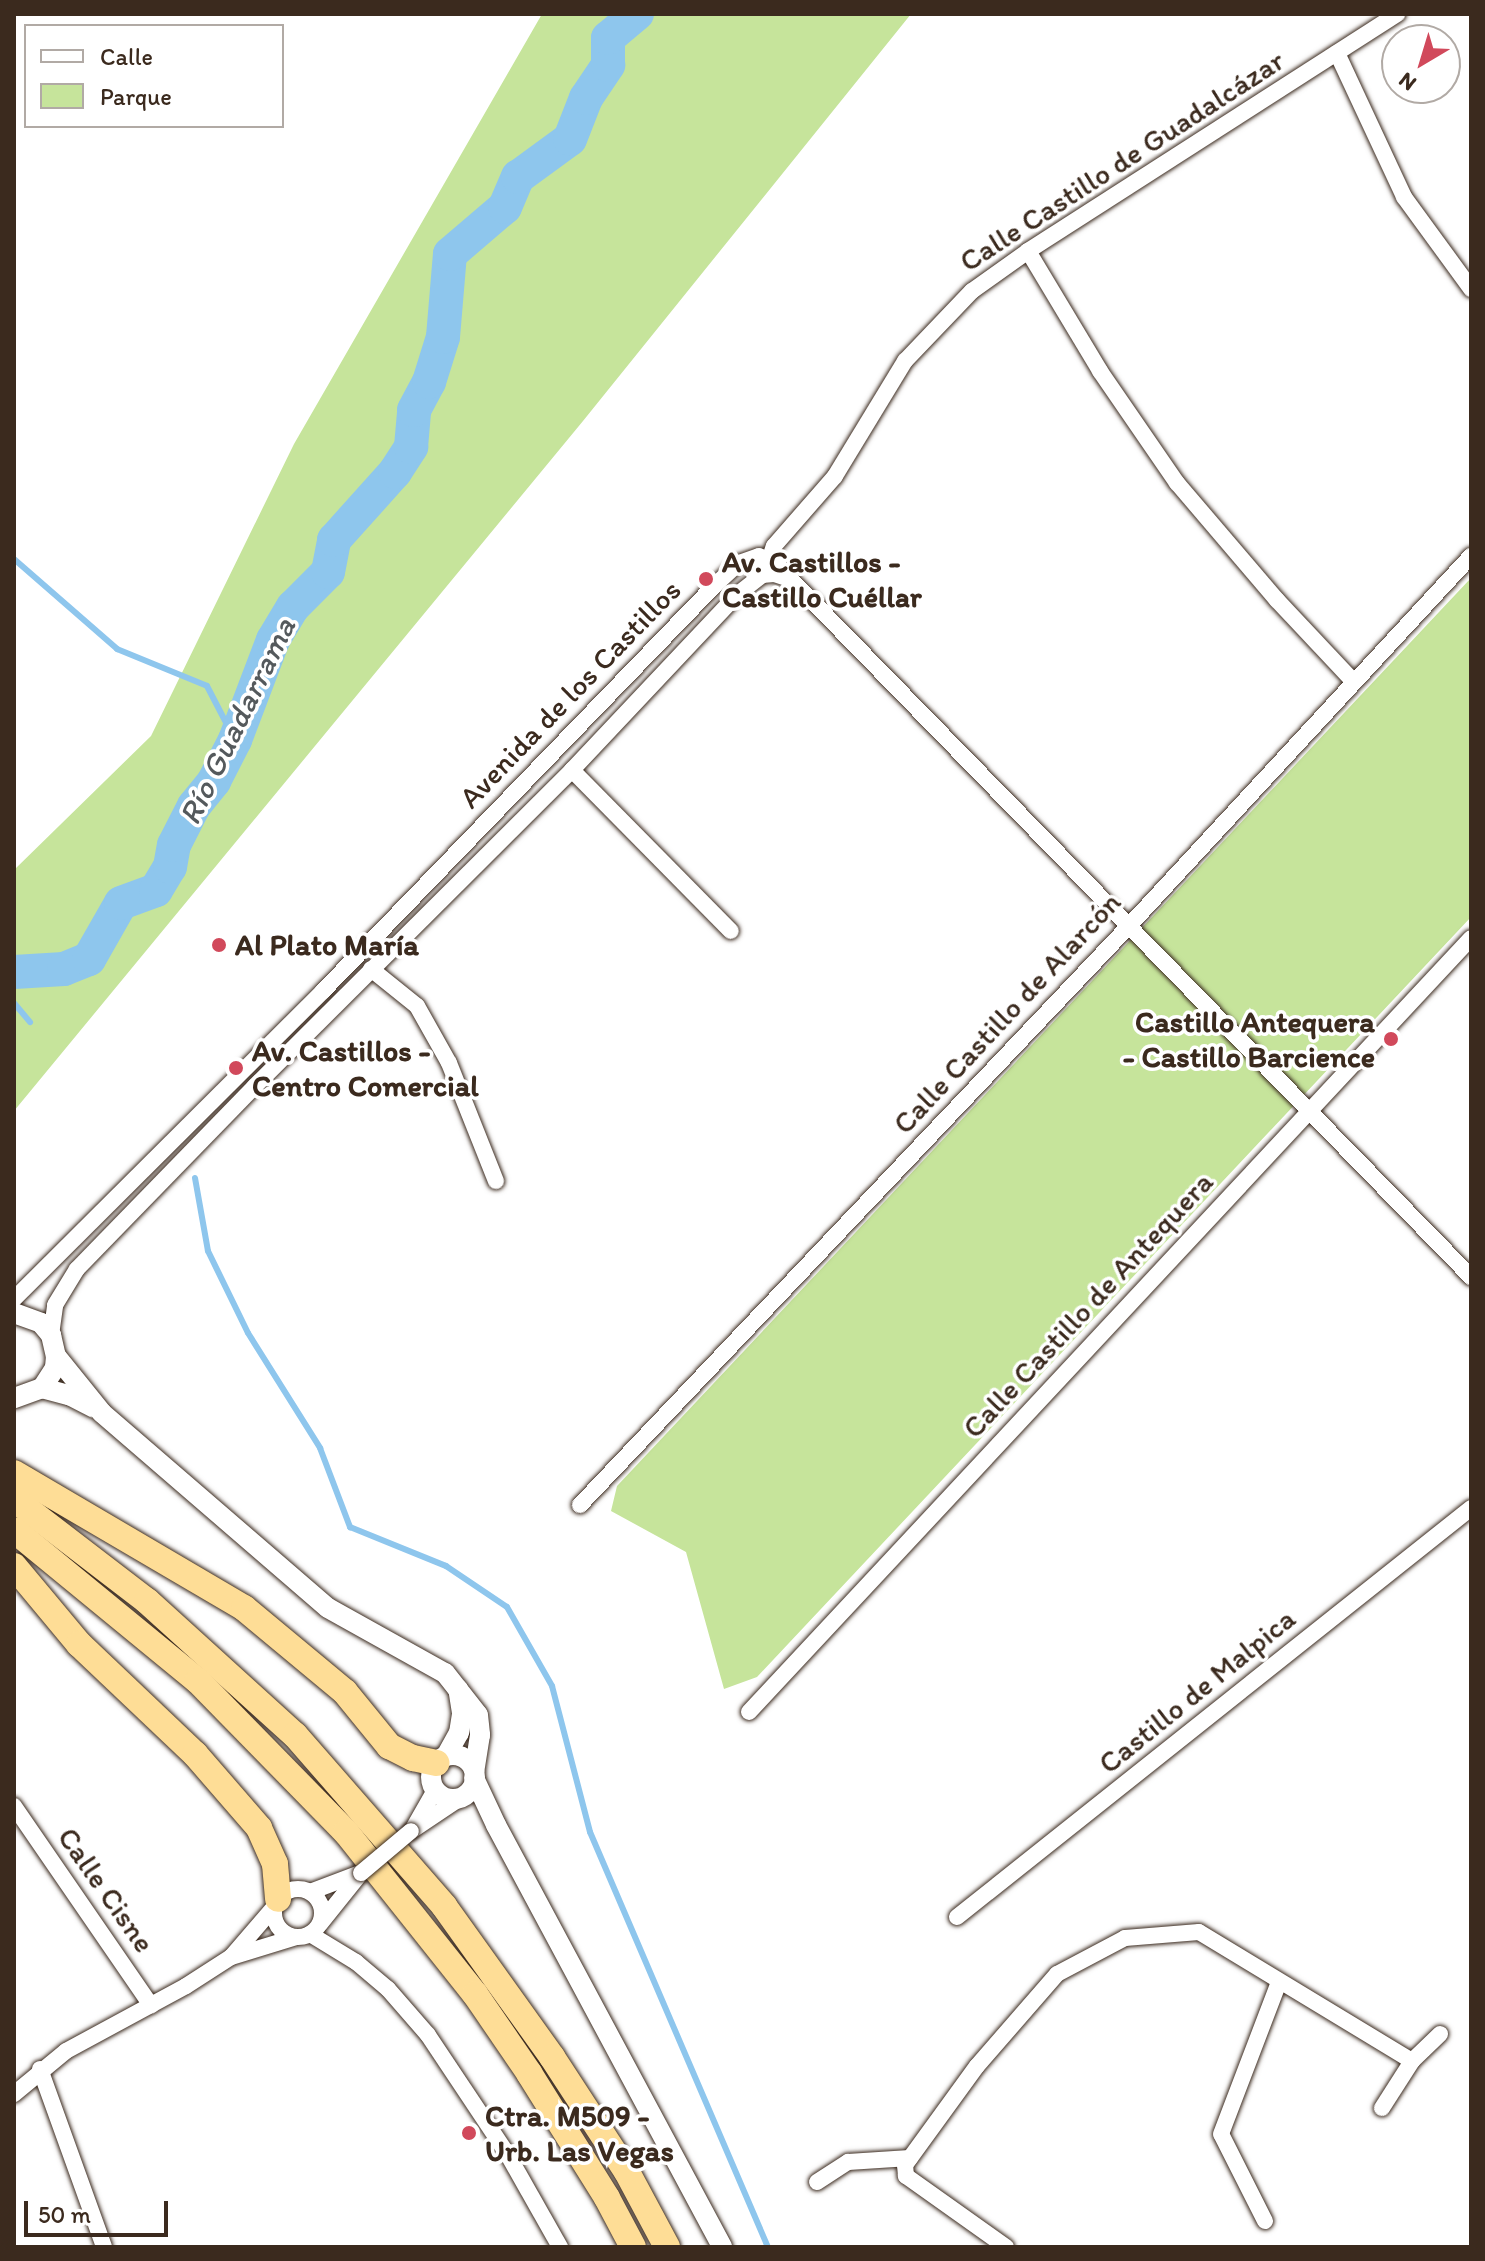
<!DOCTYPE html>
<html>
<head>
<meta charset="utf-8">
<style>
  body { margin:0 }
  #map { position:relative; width:1485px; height:2261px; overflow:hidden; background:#fff; font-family:Itim,sans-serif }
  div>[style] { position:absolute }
  .green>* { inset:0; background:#c6e49b }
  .stream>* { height:6px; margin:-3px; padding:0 3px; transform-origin:3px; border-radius:3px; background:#8ec6ed }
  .river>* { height:34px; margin:-17px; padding:0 17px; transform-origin:17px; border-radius:17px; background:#8ec6ed }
  .roads { filter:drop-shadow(0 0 2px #3b2a1e) drop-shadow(0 0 2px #3b2a1e) }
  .minor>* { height:16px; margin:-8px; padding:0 8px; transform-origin:8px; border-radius:8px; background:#fff }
  .minor>.ring { margin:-8px; padding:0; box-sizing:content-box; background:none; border:16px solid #fff; border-radius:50% }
  .tertiary>* { height:20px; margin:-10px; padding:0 10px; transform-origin:10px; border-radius:10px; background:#fff }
  .tertiary>.ring { margin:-10px; padding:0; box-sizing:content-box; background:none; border:20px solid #fff; border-radius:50% }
  .trunk>* { height:26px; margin:-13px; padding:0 13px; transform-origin:13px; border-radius:13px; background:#fedd96 }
  .bridges { filter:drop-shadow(0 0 2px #3b2a1e) drop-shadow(0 0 2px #3b2a1e) }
  .minor-bridge>* { height:16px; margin:-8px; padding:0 8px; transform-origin:8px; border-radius:8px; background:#fff }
  .dots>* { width:22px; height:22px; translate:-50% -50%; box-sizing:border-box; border:4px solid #fff; border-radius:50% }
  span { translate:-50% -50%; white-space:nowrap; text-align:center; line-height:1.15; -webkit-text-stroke:7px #fff; paint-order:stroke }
  .street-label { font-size:30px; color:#3b2a1e }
  .poi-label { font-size:30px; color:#3b2a1e; font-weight:700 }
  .left { translate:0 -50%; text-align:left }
  .right { translate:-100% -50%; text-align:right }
  .water-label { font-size:32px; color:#54595c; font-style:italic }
  .frame { position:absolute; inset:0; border:16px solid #3b2a1e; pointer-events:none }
  .legend { position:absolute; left:24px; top:24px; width:260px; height:104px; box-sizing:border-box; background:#fff; border:2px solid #b1aaa5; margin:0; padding:10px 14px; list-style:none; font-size:24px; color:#3b2a1e }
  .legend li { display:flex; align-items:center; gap:16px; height:40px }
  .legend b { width:40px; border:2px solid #b1aaa5 }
  .north { position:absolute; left:1381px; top:24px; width:80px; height:80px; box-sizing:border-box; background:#fff; border:2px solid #b1aaa5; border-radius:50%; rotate:218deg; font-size:22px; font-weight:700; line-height:32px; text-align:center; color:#3b2a1e }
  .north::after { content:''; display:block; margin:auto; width:28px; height:36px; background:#d1495b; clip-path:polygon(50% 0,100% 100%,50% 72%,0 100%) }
  .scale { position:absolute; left:24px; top:2201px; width:144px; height:36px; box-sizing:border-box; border:4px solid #3b2a1e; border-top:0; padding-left:10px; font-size:24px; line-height:28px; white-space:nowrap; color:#3b2a1e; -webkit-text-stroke:6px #fff; paint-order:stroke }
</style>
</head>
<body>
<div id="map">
  <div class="green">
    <div style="clip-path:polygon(542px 14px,911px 14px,583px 421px,14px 1111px,14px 870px,151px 736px,294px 444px)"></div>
    <div style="clip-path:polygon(1471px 578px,1471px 917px,757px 1677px,724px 1689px,686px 1552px,611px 1511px,617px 1486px)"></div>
  </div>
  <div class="stream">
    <div style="left:14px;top:559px;width:137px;rotate:41.1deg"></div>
    <div style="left:117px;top:649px;width:97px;rotate:22.3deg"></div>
    <div style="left:207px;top:686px;width:61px;rotate:62.6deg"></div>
    <div style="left:14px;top:1003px;width:25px;rotate:50deg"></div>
    <div style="left:195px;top:1178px;width:74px;rotate:79.9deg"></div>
    <div style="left:208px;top:1251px;width:91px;rotate:64deg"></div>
    <div style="left:248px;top:1333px;width:136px;rotate:57.9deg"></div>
    <div style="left:320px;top:1448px;width:85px;rotate:69.2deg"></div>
    <div style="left:350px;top:1527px;width:104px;rotate:22.1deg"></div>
    <div style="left:446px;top:1566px;width:73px;rotate:33.9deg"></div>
    <div style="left:507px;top:1607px;width:91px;rotate:60.3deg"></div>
    <div style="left:552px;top:1686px;width:151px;rotate:75.4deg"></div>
    <div style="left:590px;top:1832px;width:452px;rotate:66.8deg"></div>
  </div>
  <div class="river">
    <div style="left:14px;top:972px;width:50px;rotate:-3.4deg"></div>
    <div style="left:64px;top:969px;width:27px;rotate:-22deg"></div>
    <div style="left:89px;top:959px;width:64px;rotate:-60.3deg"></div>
    <div style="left:121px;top:903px;width:37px;rotate:-20deg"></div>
    <div style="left:156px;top:890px;width:27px;rotate:-59deg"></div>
    <div style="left:170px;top:867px;width:22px;rotate:-80deg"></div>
    <div style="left:174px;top:845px;width:44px;rotate:-62.9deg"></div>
    <div style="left:194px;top:806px;width:32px;rotate:-51deg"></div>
    <div style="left:214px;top:781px;width:46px;rotate:-62.9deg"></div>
    <div style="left:235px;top:740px;width:107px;rotate:-69.2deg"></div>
    <div style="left:273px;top:640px;width:39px;rotate:-59deg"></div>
    <div style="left:293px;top:607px;width:49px;rotate:-45deg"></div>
    <div style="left:328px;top:572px;width:33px;rotate:-79deg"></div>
    <div style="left:334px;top:540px;width:91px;rotate:-48.1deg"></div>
    <div style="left:395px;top:472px;width:30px;rotate:-57deg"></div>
    <div style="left:411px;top:447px;width:37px;rotate:-85deg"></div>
    <div style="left:414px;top:410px;width:32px;rotate:-62deg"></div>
    <div style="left:429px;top:382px;width:47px;rotate:-72.7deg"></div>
    <div style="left:443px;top:337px;width:83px;rotate:-85.2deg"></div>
    <div style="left:450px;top:254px;width:72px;rotate:-40.5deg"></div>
    <div style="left:505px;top:207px;width:33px;rotate:-67deg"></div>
    <div style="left:518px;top:177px;width:64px;rotate:-36.2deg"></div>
    <div style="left:570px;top:139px;width:44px;rotate:-68.7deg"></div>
    <div style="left:586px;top:98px;width:40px;rotate:-56deg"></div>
    <div style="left:608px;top:65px;width:27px;rotate:-90deg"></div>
    <div style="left:608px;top:38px;width:38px;rotate:-40deg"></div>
  </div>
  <div class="roads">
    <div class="minor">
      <div style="left:1337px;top:53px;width:159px;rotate:65deg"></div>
      <div style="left:1404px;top:197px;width:114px;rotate:53.9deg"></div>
      <div style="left:1028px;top:251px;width:140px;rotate:59deg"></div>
      <div style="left:1100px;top:371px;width:136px;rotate:55.5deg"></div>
      <div style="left:1177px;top:483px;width:154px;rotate:49.5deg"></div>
      <div style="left:1277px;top:600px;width:112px;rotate:46.8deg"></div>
      <div style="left:767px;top:567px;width:22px;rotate:-72deg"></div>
      <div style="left:774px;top:546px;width:93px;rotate:-48.9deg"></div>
      <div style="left:835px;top:476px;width:135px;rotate:-58.7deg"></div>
      <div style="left:905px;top:361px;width:97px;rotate:-46.3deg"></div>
      <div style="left:972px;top:291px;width:69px;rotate:-35.5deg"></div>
      <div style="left:1028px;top:251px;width:439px;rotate:-32.7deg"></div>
      <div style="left:572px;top:770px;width:226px;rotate:45.4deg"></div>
      <div style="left:371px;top:969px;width:59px;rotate:38.8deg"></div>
      <div style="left:417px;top:1006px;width:65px;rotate:60.7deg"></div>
      <div style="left:449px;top:1063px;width:127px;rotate:68.3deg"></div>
      <div style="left:14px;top:1299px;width:436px;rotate:-44.9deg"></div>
      <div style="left:323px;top:991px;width:563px;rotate:-46.01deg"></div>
      <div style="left:714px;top:586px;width:34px;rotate:-43deg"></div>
      <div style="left:739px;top:563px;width:21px;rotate:-19deg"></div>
      <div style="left:759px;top:556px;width:19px;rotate:25deg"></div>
      <div style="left:776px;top:564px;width:996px;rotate:45.73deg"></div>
      <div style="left:51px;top:1335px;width:30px;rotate:-82deg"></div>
      <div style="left:55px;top:1305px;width:42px;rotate:-58.6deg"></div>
      <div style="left:77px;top:1269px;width:255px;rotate:-45.8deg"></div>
      <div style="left:255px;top:1086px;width:448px;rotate:-44.9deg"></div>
      <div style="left:572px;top:770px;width:242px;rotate:-46.7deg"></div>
      <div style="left:738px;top:594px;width:31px;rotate:-38deg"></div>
      <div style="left:762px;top:575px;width:12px;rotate:-5deg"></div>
      <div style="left:774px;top:574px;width:16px;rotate:18deg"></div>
      <div style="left:580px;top:1505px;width:795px;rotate:-46.53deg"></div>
      <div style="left:1127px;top:928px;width:507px;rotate:-47.24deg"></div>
      <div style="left:749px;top:1712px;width:1058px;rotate:-46.99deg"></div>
      <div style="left:14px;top:1806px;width:242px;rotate:55.5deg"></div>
      <div style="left:414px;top:1827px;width:43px;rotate:-60.4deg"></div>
      <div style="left:411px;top:1831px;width:61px;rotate:-33.7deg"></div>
      <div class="ring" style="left:274px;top:1889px;width:32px;height:32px"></div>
      <div style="left:310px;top:1892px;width:53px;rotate:-20.8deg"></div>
      <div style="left:957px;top:1917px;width:657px;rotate:-38.51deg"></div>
      <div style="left:320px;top:1924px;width:65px;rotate:-51.2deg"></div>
      <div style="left:310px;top:1934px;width:54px;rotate:31.3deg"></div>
      <div style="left:356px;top:1962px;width:42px;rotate:40.2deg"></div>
      <div style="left:388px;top:1989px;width:61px;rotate:49deg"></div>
      <div style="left:428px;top:2035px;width:144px;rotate:56.3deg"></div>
      <div style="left:508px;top:2155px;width:106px;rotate:60.5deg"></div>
      <div style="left:232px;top:1956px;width:66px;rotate:-49.3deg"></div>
      <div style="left:40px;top:2069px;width:189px;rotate:70.2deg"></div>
      <div style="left:14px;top:2094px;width:67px;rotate:-39.6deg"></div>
      <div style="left:66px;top:2051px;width:136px;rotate:-28.4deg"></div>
      <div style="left:186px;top:1986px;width:54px;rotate:-32.8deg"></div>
      <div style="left:231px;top:1957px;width:68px;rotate:-17.1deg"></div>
      <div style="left:1382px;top:2108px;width:56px;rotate:-57.4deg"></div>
      <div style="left:817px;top:2182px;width:37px;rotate:-33deg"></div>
      <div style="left:848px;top:2162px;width:62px;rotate:-3.7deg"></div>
      <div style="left:1265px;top:2221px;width:97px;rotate:-116.8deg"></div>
      <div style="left:1221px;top:2134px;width:163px;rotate:-69.1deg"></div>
      <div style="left:1006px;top:2247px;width:123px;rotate:-144.6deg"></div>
      <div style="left:906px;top:2176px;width:11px;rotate:-95deg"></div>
      <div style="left:905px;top:2165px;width:122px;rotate:-54deg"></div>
      <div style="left:977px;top:2066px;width:122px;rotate:-49deg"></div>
      <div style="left:1057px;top:1974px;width:77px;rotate:-27.9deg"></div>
      <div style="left:1125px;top:1938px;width:74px;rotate:-4.6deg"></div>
      <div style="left:1199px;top:1932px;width:249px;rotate:31.2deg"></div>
      <div style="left:1412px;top:2061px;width:39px;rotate:-44deg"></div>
    </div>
    <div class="tertiary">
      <div style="left:14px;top:1313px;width:29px;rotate:20deg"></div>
      <div style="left:41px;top:1323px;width:16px;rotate:50deg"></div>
      <div style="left:51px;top:1335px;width:22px;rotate:77deg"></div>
      <div style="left:56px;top:1356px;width:12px;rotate:95deg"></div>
      <div style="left:55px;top:1368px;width:24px;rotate:123deg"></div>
      <div style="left:42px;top:1388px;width:30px;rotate:160deg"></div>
      <div style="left:56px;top:1356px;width:73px;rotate:51.1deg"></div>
      <div style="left:102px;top:1413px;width:298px;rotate:40.8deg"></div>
      <div style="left:328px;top:1608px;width:134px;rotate:29.1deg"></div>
      <div style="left:445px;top:1673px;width:53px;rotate:51.8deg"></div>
      <div style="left:478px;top:1715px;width:20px;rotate:84deg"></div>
      <div style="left:480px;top:1735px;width:36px;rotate:99deg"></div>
      <div style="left:42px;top:1388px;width:28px;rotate:15deg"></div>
      <div style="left:69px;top:1395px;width:28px;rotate:27deg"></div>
      <div class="ring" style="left:431px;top:1755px;width:24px;height:24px"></div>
      <div style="left:446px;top:1756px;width:26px;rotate:-61deg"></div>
      <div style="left:459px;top:1733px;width:20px;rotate:-81deg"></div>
      <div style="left:462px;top:1713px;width:24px;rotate:-99deg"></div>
      <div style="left:474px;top:1778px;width:52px;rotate:64.9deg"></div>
      <div style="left:496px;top:1825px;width:479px;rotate:61.8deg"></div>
    </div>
    <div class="trunk">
      <div style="left:14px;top:1473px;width:267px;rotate:30.4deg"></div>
      <div style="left:244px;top:1608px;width:131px;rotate:39.7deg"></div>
      <div style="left:345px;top:1692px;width:70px;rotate:50.8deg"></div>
      <div style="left:389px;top:1746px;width:27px;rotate:27deg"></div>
      <div style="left:413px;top:1758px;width:24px;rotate:12deg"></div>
      <div style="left:14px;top:1499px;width:168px;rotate:37.5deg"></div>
      <div style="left:147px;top:1601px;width:200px;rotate:42.2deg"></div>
      <div style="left:295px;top:1735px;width:227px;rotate:48.9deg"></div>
      <div style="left:444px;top:1906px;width:186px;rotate:54.4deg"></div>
      <div style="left:552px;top:2057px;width:137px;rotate:56.9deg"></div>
      <div style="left:627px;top:2172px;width:85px;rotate:61.9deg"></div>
      <div style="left:14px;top:1530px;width:238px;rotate:39.4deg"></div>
      <div style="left:198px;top:1681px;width:211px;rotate:45.6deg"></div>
      <div style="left:346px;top:1832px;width:207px;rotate:51.5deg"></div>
      <div style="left:475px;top:1994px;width:96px;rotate:55.6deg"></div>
      <div style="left:529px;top:2073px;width:147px;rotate:58deg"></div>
      <div style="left:607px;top:2198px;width:55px;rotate:62deg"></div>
      <div style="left:14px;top:1566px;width:102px;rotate:50.2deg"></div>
      <div style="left:79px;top:1644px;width:160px;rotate:43.5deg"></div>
      <div style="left:195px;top:1754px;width:98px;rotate:49.1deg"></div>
      <div style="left:259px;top:1828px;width:39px;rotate:66deg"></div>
      <div style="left:275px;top:1864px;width:35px;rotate:85deg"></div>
    </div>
  </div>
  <div class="bridges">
    <div class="minor-bridge">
      <div style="left:361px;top:1873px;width:65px;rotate:-40deg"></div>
    </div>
  </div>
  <div class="dots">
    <div style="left:706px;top:579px;background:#d1495b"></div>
    <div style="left:219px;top:945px;background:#d1495b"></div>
    <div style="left:1391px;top:1039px;background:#d1495b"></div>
    <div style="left:236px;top:1068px;background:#d1495b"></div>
    <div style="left:469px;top:2133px;background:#d1495b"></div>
  </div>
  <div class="street-label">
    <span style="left:1122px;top:161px;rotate:-33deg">Calle Castillo de Guadalcázar</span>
    <span style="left:570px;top:694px;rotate:-46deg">Avenida de los Castillos</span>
    <span style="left:1007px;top:1013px;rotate:-47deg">Calle Castillo de Alarcón</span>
    <span style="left:1088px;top:1305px;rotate:-47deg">Calle Castillo de Antequera</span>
    <span style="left:1197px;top:1691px;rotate:-39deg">Castillo de Malpica</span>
    <span style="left:106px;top:1890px;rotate:55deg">Calle Cisne</span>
  </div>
  <div class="poi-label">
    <span class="left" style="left:722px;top:579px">Av. Castillos -<br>Castillo Cuéllar</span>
    <span class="left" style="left:235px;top:945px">Al Plato María</span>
    <span class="right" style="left:1375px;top:1039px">Castillo Antequera<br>- Castillo Barcience</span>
    <span class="left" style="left:252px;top:1068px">Av. Castillos -<br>Centro Comercial</span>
    <span class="left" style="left:485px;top:2133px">Ctra. M509 -<br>Urb. Las Vegas</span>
  </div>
  <div class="water-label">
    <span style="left:237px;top:721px;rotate:-64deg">Río Guadarrama</span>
  </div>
  <div class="frame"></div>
  <ul class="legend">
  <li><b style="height:10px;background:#fff"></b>Calle</li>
  <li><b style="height:22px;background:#c6e49b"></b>Parque</li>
  </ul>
  <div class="north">N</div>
  <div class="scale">50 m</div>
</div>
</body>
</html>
